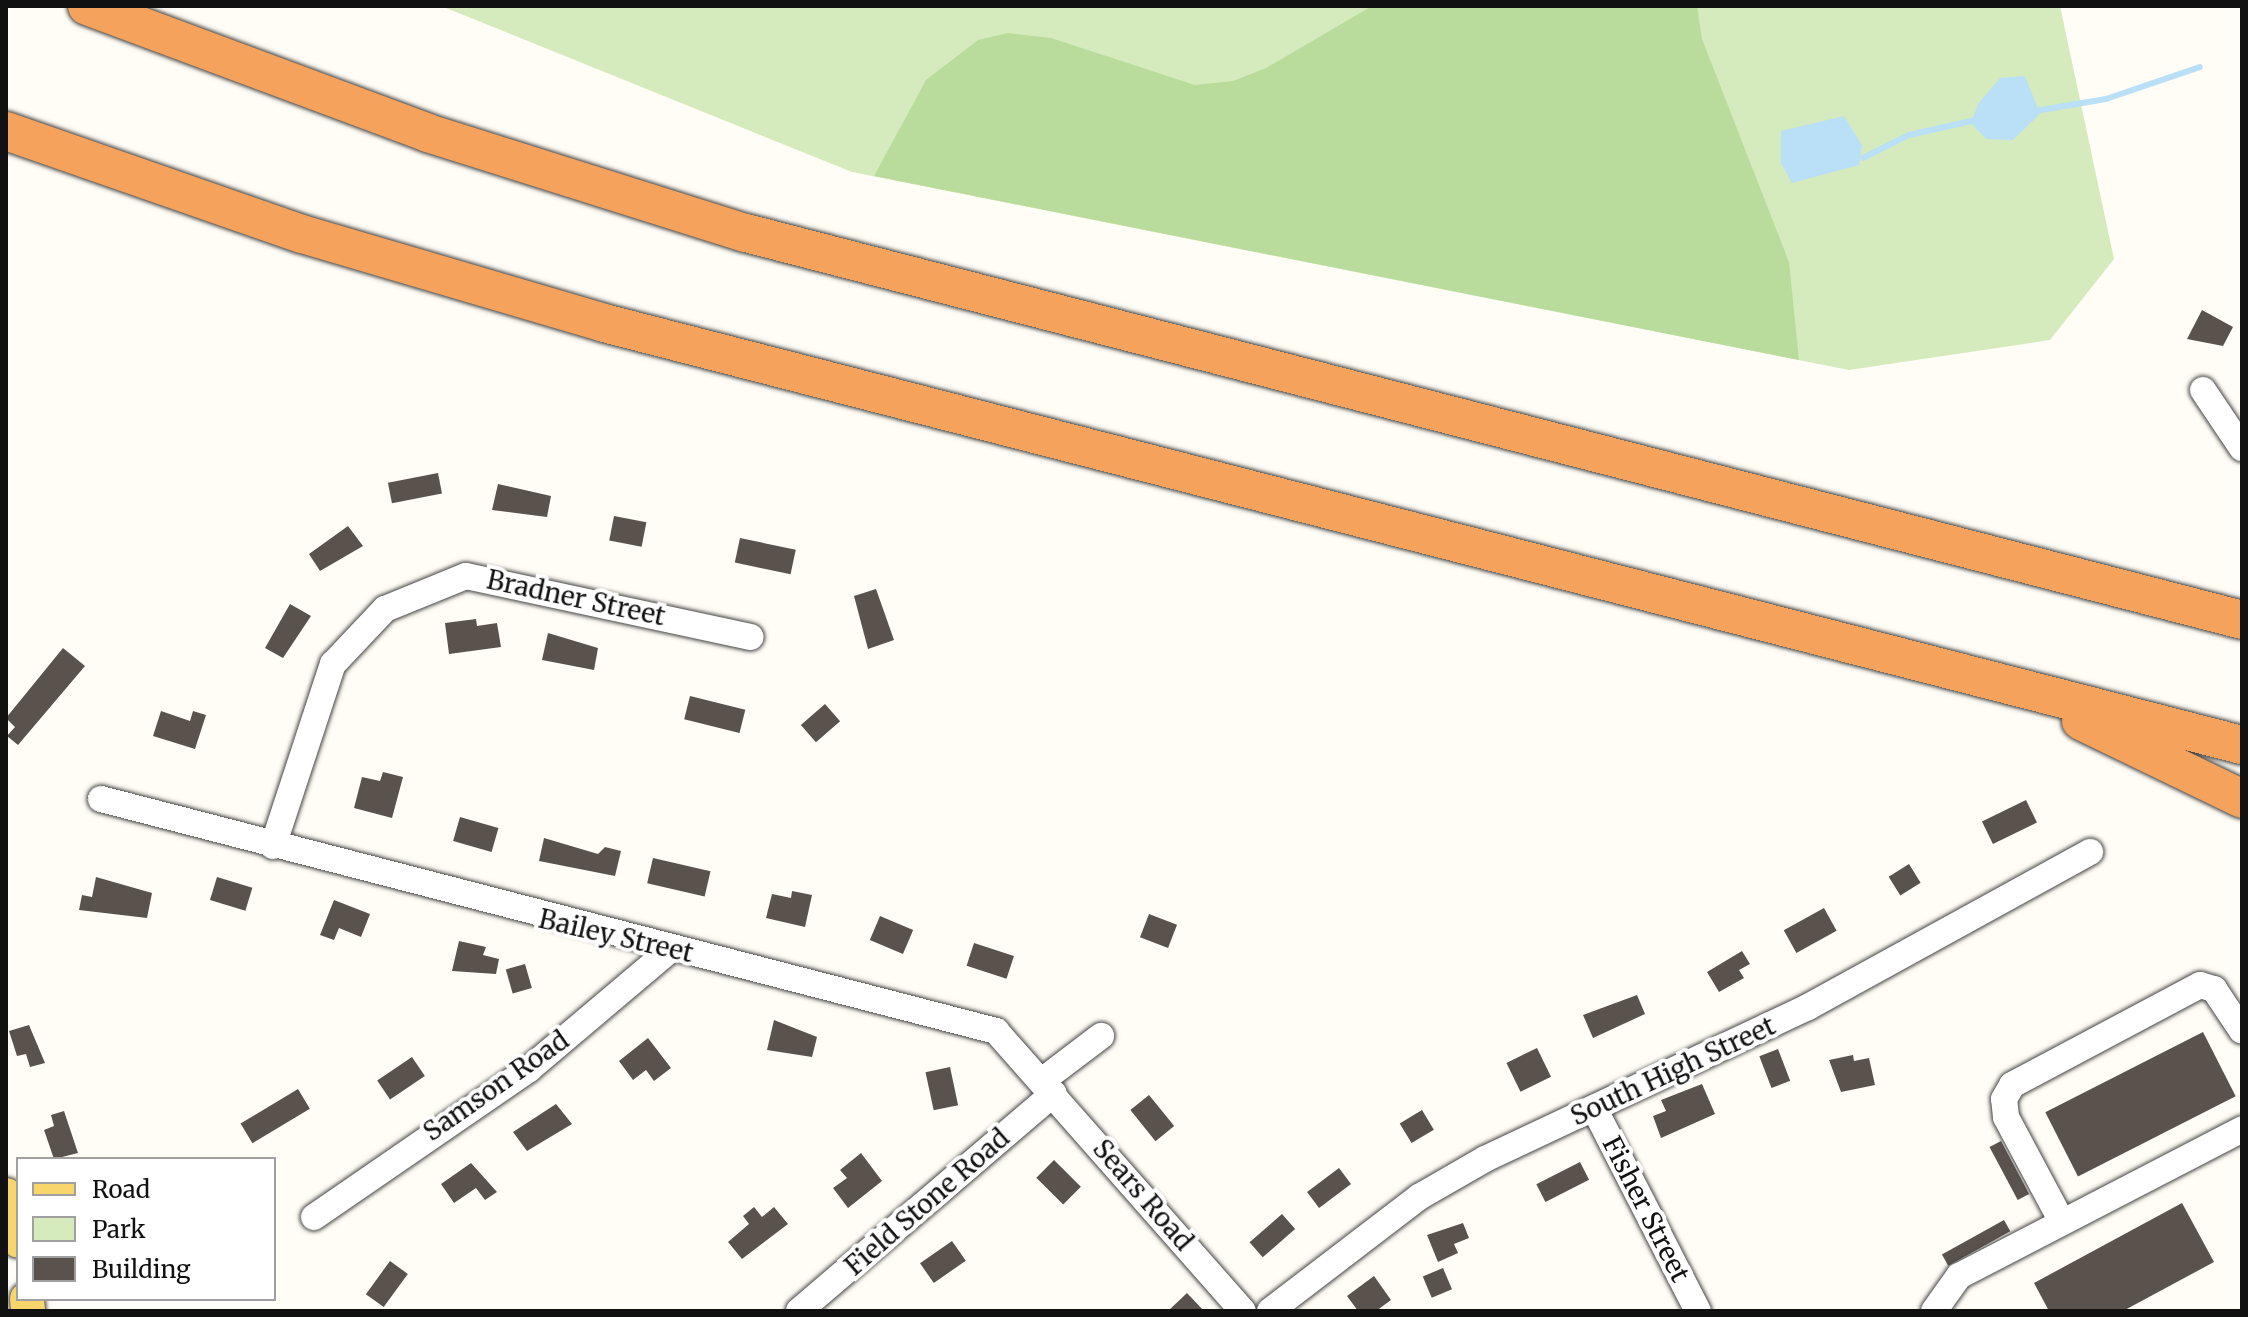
<!DOCTYPE html>
<html>
<head>
<meta charset="utf-8">
<style>
  body { margin:0 }
  #map { position:relative; width:2248px; height:1317px; overflow:hidden; background:#fffdf5; font-family:Merriweather,serif }
  div>[style] { position:absolute }
  .green>* { inset:0; background:#d5ebbd }
  .forest>* { inset:0; background:#b9dc9c }
  .water>* { inset:0; background:#b9e0f7 }
  .stream>* { height:6px; margin:-3px; padding:0 3px; transform-origin:3px; border-radius:3px; background:#b9e0f7 }
  .building>* { inset:0; background:#5a524d; transform-origin:0 0 }
  .roads { filter:drop-shadow(0 0 2px #444) drop-shadow(0 0 2px #444) }
  .minor>* { height:26px; margin:-13px; padding:0 13px; transform-origin:13px; border-radius:13px; background:#fff }
  .major>* { height:34px; margin:-17px; padding:0 17px; transform-origin:17px; border-radius:17px; background:#f9d66b }
  .highway>* { height:38px; margin:-19px; padding:0 19px; transform-origin:19px; border-radius:19px; background:#f5a25d }
  span { translate:-50% -50%; white-space:nowrap; text-align:center; line-height:1.15; -webkit-text-stroke:8px #fff; paint-order:stroke }
  .street-label { font-size:26px; color:#111 }
  .frame { position:absolute; inset:0; border:8px solid #111; pointer-events:none }
  .legend { position:absolute; left:16px; top:1157px; width:260px; height:144px; box-sizing:border-box; background:#fff; border:2px solid #a0a0a0; margin:0; padding:10px 14px; list-style:none; font-size:24px; color:#111 }
  .legend li { display:flex; align-items:center; gap:16px; height:40px }
  .legend b { width:40px; border:2px solid #a0a0a0 }
</style>
</head>
<body>
<div id="map">
  <div class="green">
    <div style="clip-path:polygon(441px 6px,2060px 6px,2114px 259px,2050px 340px,1849px 370px,852px 172px)"></div>
  </div>
  <div class="forest">
    <div style="clip-path:polygon(1372px 6px,1697px 6px,1702px 39px,1789px 262px,1799px 360px,874px 176px,926px 80px,978px 40px,1008px 33px,1051px 38px,1195px 85px,1233px 81px,1266px 68px)"></div>
  </div>
  <div class="water">
    <div style="clip-path:polygon(2025px 76px,2040px 114px,2013px 140px,1986px 139px,1971px 123px,1978px 104px,2000px 78px)"></div>
    <div style="clip-path:polygon(1844px 116px,1862px 145px,1859px 165px,1792px 183px,1781px 163px,1781px 131px)"></div>
  </div>
  <div class="stream">
    <div style="left:2035px;top:111px;width:72px;rotate:-9.6deg"></div>
    <div style="left:2106px;top:99px;width:99px;rotate:-18.8deg"></div>
    <div style="left:1863px;top:158px;width:51px;rotate:-26.6deg"></div>
    <div style="left:1909px;top:135px;width:73px;rotate:-12.7deg"></div>
  </div>
  <div class="building">
    <div style="clip-path:polygon(2202px 310px,2233px 327px,2223px 346px,2187px 339px)"></div>
    <div style="left:438px;top:473px;width:21px;height:51px;rotate:79deg"></div>
    <div style="clip-path:polygon(498px 484px,551px 496px,547px 517px,492px 510px)"></div>
    <div style="left:614px;top:516px;width:33px;height:25px;rotate:11deg"></div>
    <div style="clip-path:polygon(348px 526px,363px 546px,320px 571px,309px 554px)"></div>
    <div style="left:740px;top:538px;width:57px;height:25px;rotate:12deg"></div>
    <div style="clip-path:polygon(876px 589px,894px 640px,868px 649px,854px 596px)"></div>
    <div style="clip-path:polygon(290px 604px,311px 616px,283px 658px,265px 648px)"></div>
    <div style="clip-path:polygon(476px 619px,477px 626px,497px 623px,501px 647px,449px 654px,445px 623px)"></div>
    <div style="clip-path:polygon(548px 633px,598px 648px,594px 670px,542px 660px)"></div>
    <div style="clip-path:polygon(63px 648px,85px 666px,18px 745px,7px 736px,15px 727px,6px 718px)"></div>
    <div style="left:690px;top:696px;width:57px;height:24px;rotate:14deg"></div>
    <div style="left:825px;top:704px;width:23px;height:32px;rotate:49deg"></div>
    <div style="clip-path:polygon(161px 711px,190px 721px,193px 711px,206px 715px,195px 749px,153px 736px)"></div>
    <div style="clip-path:polygon(383px 772px,403px 777px,392px 818px,354px 808px,362px 777px,380px 781px)"></div>
    <div style="left:2026px;top:800px;width:25px;height:49px;rotate:64deg"></div>
    <div style="left:460px;top:817px;width:40px;height:25px;rotate:16deg"></div>
    <div style="clip-path:polygon(544px 838px,598px 854px,605px 847px,621px 851px,615px 876px,539px 861px)"></div>
    <div style="left:653px;top:858px;width:59px;height:26px;rotate:13deg"></div>
    <div style="left:1909px;top:864px;width:22px;height:24px;rotate:58deg"></div>
    <div style="clip-path:polygon(96px 877px,152px 893px,147px 918px,79px 910px,82px 895px,92px 897px)"></div>
    <div style="left:217px;top:877px;width:37px;height:24px;rotate:17deg"></div>
    <div style="clip-path:polygon(792px 891px,812px 895px,805px 927px,766px 918px,772px 894px,791px 898px)"></div>
    <div style="clip-path:polygon(334px 900px,370px 914px,361px 937px,339px 928px,334px 940px,320px 935px)"></div>
    <div style="left:1824px;top:908px;width:26px;height:46px;rotate:61deg"></div>
    <div style="left:1149px;top:914px;width:30px;height:25px;rotate:21deg"></div>
    <div style="left:880px;top:916px;width:36px;height:26px;rotate:23deg"></div>
    <div style="clip-path:polygon(459px 941px,486px 947px,483px 955px,499px 959px,496px 974px,452px 971px)"></div>
    <div style="left:974px;top:943px;width:42px;height:24px;rotate:18deg"></div>
    <div style="clip-path:polygon(1742px 951px,1750px 964px,1739px 970px,1744px 978px,1719px 992px,1707px 972px)"></div>
    <div style="left:525px;top:964px;width:25px;height:20px;rotate:74deg"></div>
    <div style="clip-path:polygon(1637px 995px,1645px 1014px,1593px 1038px,1583px 1015px)"></div>
    <div style="clip-path:polygon(774px 1020px,817px 1037px,812px 1057px,767px 1050px)"></div>
    <div style="clip-path:polygon(29px 1025px,45px 1063px,30px 1067px,26px 1054px,17px 1056px,9px 1031px)"></div>
    <div style="left:2203px;top:1032px;width:72px;height:177px;rotate:63deg"></div>
    <div style="clip-path:polygon(648px 1038px,671px 1068px,654px 1081px,646px 1070px,633px 1080px,619px 1061px)"></div>
    <div style="left:1537px;top:1048px;width:32px;height:34px;rotate:64deg"></div>
    <div style="left:1778px;top:1049px;width:34px;height:20px;rotate:69deg"></div>
    <div style="clip-path:polygon(1853px 1055px,1854px 1061px,1869px 1058px,1875px 1085px,1841px 1092px,1829px 1060px)"></div>
    <div style="left:412px;top:1057px;width:23px;height:42px;rotate:56deg"></div>
    <div style="left:950px;top:1067px;width:39px;height:25px;rotate:78deg"></div>
    <div style="clip-path:polygon(1702px 1084px,1715px 1114px,1661px 1138px,1653px 1116px,1666px 1111px,1661px 1100px)"></div>
    <div style="left:298px;top:1089px;width:23px;height:67px;rotate:59deg"></div>
    <div style="left:1149px;top:1095px;width:40px;height:24px;rotate:51deg"></div>
    <div style="clip-path:polygon(556px 1104px,572px 1124px,527px 1151px,513px 1132px)"></div>
    <div style="left:1422px;top:1110px;width:23px;height:26px;rotate:59deg"></div>
    <div style="clip-path:polygon(64px 1111px,78px 1153px,54px 1159px,44px 1130px,54px 1126px,51px 1115px)"></div>
    <div style="left:2001px;top:1141px;width:60px;height:13px;rotate:62deg"></div>
    <div style="clip-path:polygon(861px 1153px,882px 1181px,848px 1208px,833px 1188px,847px 1178px,840px 1170px)"></div>
    <div style="left:1054px;top:1160px;width:38px;height:25px;rotate:45deg"></div>
    <div style="left:1580px;top:1162px;width:20px;height:49px;rotate:63deg"></div>
    <div style="clip-path:polygon(471px 1163px,497px 1192px,485px 1200px,476px 1188px,454px 1203px,441px 1184px)"></div>
    <div style="left:1339px;top:1168px;width:20px;height:40px;rotate:53deg"></div>
    <div style="clip-path:polygon(2182px 1203px,2214px 1262px,2123px 1311px,2049px 1311px,2034px 1283px)"></div>
    <div style="clip-path:polygon(754px 1207px,762px 1217px,774px 1207px,788px 1224px,742px 1259px,728px 1242px,749px 1224px,743px 1216px)"></div>
    <div style="left:1282px;top:1214px;width:20px;height:43px;rotate:49deg"></div>
    <div style="left:2004px;top:1220px;width:13px;height:71px;rotate:61deg"></div>
    <div style="clip-path:polygon(1463px 1223px,1469px 1238px,1454px 1244px,1458px 1253px,1438px 1262px,1427px 1235px)"></div>
    <div style="left:952px;top:1241px;width:24px;height:39px;rotate:55deg"></div>
    <div style="left:390px;top:1261px;width:22px;height:41px;rotate:36deg"></div>
    <div style="left:1443px;top:1268px;width:23px;height:22px;rotate:67deg"></div>
    <div style="clip-path:polygon(1374px 1276px,1391px 1300px,1376px 1311px,1358px 1311px,1347px 1296px)"></div>
    <div style="clip-path:polygon(1187px 1293px,1204px 1311px,1168px 1311px)"></div>
  </div>
  <div class="roads">
    <div class="minor">
      <div style="left:2203px;top:390px;width:70px;rotate:56.1deg"></div>
      <div style="left:101px;top:799px;width:925px;rotate:14.53deg"></div>
      <div style="left:996px;top:1031px;width:373px;rotate:48.6deg"></div>
      <div style="left:273px;top:846px;width:192px;rotate:-71.8deg"></div>
      <div style="left:333px;top:664px;width:76px;rotate:-46.6deg"></div>
      <div style="left:385px;top:609px;width:87px;rotate:-22.2deg"></div>
      <div style="left:466px;top:576px;width:291px;rotate:12.1deg"></div>
      <div style="left:1043px;top:1080px;width:73px;rotate:-37.2deg"></div>
      <div style="left:1594px;top:1108px;width:228px;rotate:62.9deg"></div>
      <div style="left:314px;top:1217px;width:261px;rotate:-34.5deg"></div>
      <div style="left:529px;top:1069px;width:187px;rotate:-40.2deg"></div>
      <div style="left:2062px;top:1222px;width:119px;rotate:-118.1deg"></div>
      <div style="left:2006px;top:1117px;width:18px;rotate:-96deg"></div>
      <div style="left:2004px;top:1099px;width:16px;rotate:-60deg"></div>
      <div style="left:2012px;top:1085px;width:213px;rotate:-28deg"></div>
      <div style="left:2200px;top:985px;width:15px;rotate:16deg"></div>
      <div style="left:2214px;top:989px;width:50px;rotate:56.3deg"></div>
      <div style="left:799px;top:1311px;width:335px;rotate:-40.5deg"></div>
      <div style="left:1270px;top:1311px;width:188px;rotate:-37.4deg"></div>
      <div style="left:1419px;top:1197px;width:76px;rotate:-29.9deg"></div>
      <div style="left:1485px;top:1159px;width:357px;rotate:-25.2deg"></div>
      <div style="left:1808px;top:1007px;width:322px;rotate:-28.8deg"></div>
      <div style="left:1934px;top:1311px;width:43px;rotate:-54.5deg"></div>
      <div style="left:1959px;top:1276px;width:319px;rotate:-27.4deg"></div>
    </div>
    <div class="major">
      <div style="left:6px;top:1195px;width:47px;rotate:75.1deg"></div>
      <div style="left:27px;top:1299px;width:12px;rotate:85deg"></div>
    </div>
    <div class="highway">
      <div style="left:87px;top:6px;width:364px;rotate:20.4deg"></div>
      <div style="left:428px;top:133px;width:333px;rotate:17.5deg"></div>
      <div style="left:746px;top:233px;width:1545px;rotate:14.5deg"></div>
      <div style="left:6px;top:131px;width:313px;rotate:19.2deg"></div>
      <div style="left:302px;top:234px;width:315px;rotate:16.4deg"></div>
      <div style="left:604px;top:323px;width:1691px;rotate:14.45deg"></div>
      <div style="left:2081px;top:721px;width:179px;rotate:25.8deg"></div>
    </div>
  </div>
  <div class="street-label">
    <span style="left:576px;top:598px;rotate:12deg">Bradner Street</span>
    <span style="left:616px;top:936px;rotate:13deg">Bailey Street</span>
    <span style="left:1673px;top:1071px;rotate:-25deg">South High Street</span>
    <span style="left:496px;top:1086px;rotate:-35deg">Samson Road</span>
    <span style="left:1143px;top:1195px;rotate:49deg">Sears Road</span>
    <span style="left:927px;top:1202px;rotate:-41deg">Field Stone Road</span>
    <span style="left:1646px;top:1209px;rotate:63deg">Fisher Street</span>
  </div>
  <div class="frame"></div>
  <ul class="legend">
  <li><b style="height:10px;background:#f9d66b"></b>Road</li>
  <li><b style="height:22px;background:#d5ebbd"></b>Park</li>
  <li><b style="height:22px;background:#5a524d"></b>Building</li>
  </ul>
</div>
</body>
</html>
